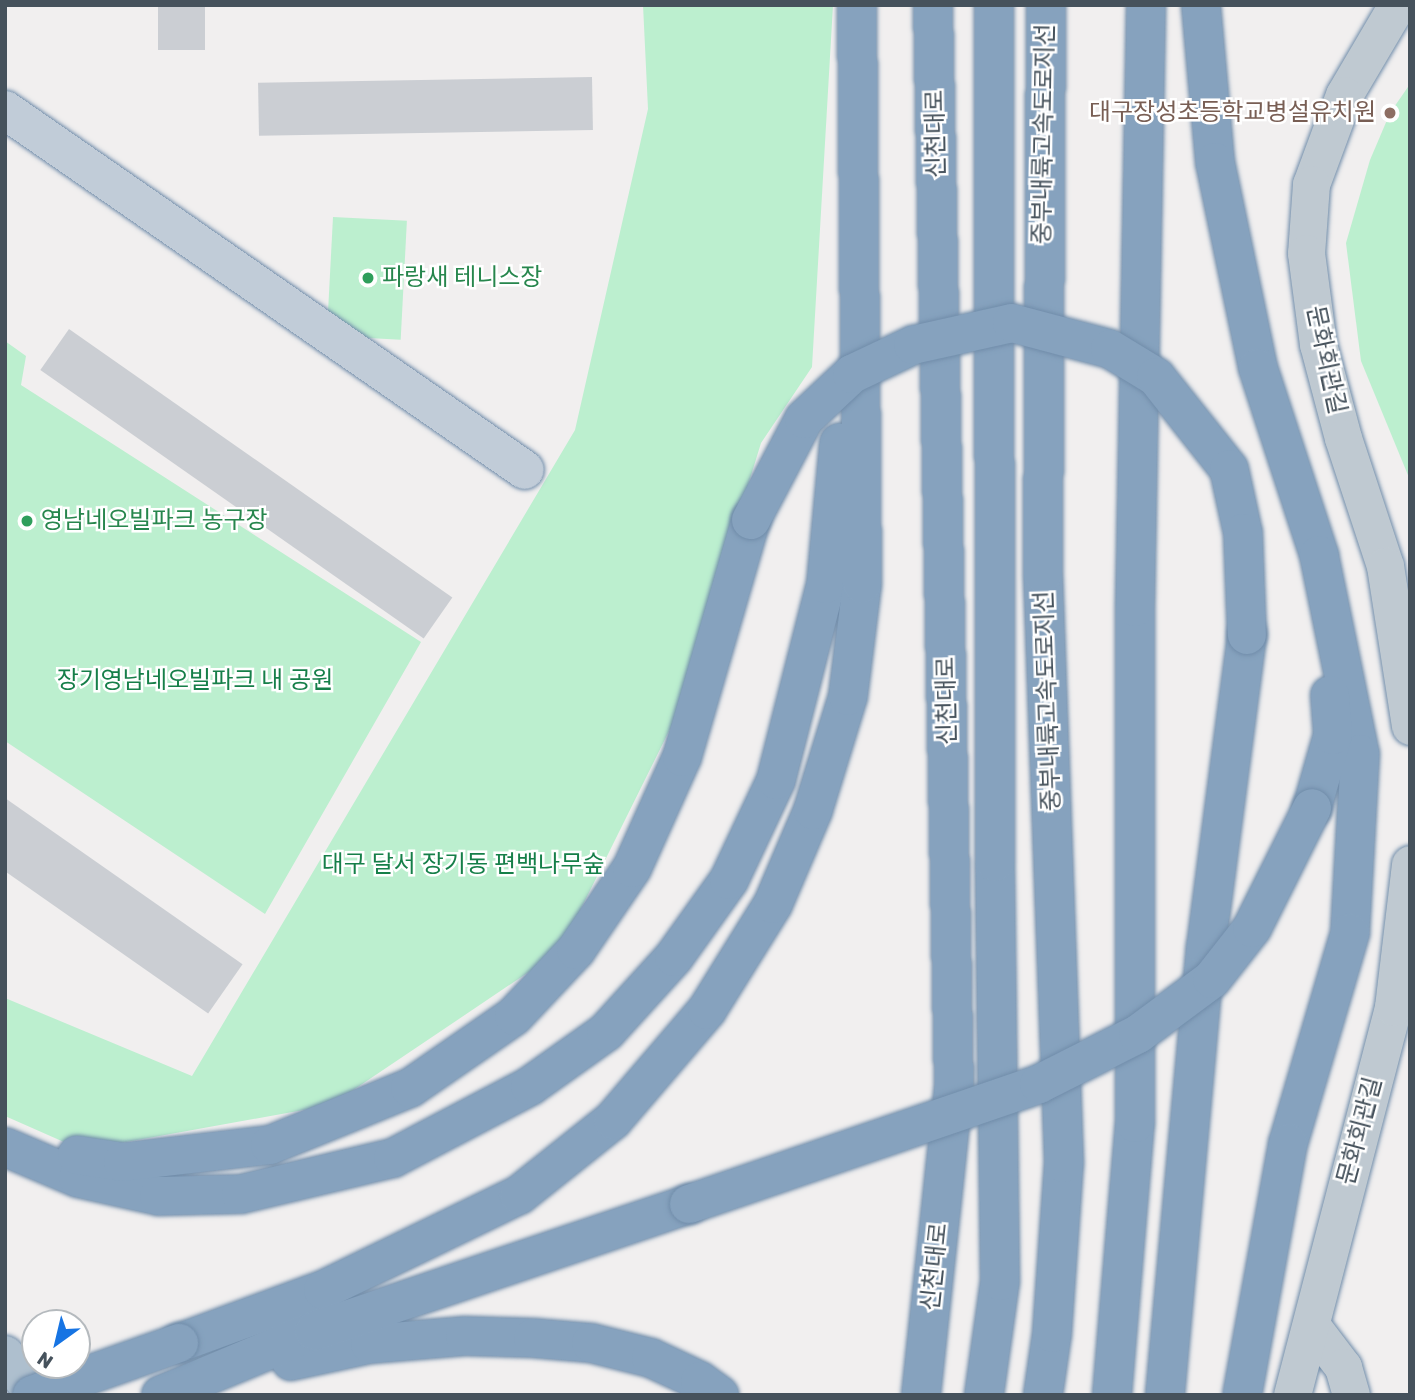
<!DOCTYPE html>
<html>
<head>
<meta charset="utf-8">
<style>
  body { margin:0 }
  #map { position:relative; width:1415px; height:1400px; overflow:hidden; background:#f1efef; font-family:Rubik,"Noto Sans KR",sans-serif }
  div>[style] { position:absolute }
  .green>* { inset:0; background:#bcefcf; transform-origin:0 0 }
  .building>* { inset:0; background:#cbced3; transform-origin:0 0 }
  .roads { filter:drop-shadow(0 0 2px #718daa) drop-shadow(0 0 2px #718daa) }
  .street>* { height:37px; margin:-18.5px; padding:0 18.5px; transform-origin:18.5px; border-radius:18.5px; background:#bfc9d1 }
  .secondary>* { height:38px; margin:-19px; padding:0 19px; transform-origin:19px; border-radius:19px; background:#c1ccd8 }
  .primary>* { height:38px; margin:-19px; padding:0 19px; transform-origin:19px; border-radius:19px; background:#aebfce }
  .highway>* { height:38px; margin:-19px; padding:0 19px; transform-origin:19px; border-radius:19px; background:#86a2be }
  .bridges { filter:drop-shadow(0 0 2px #718daa) drop-shadow(0 0 2px #718daa) }
  .highway-bridge>* { height:38px; margin:-19px; padding:0 19px; transform-origin:19px; border-radius:19px; background:#86a2be }
  .dots>* { width:19px; height:19px; translate:-50% -50%; box-sizing:border-box; border:4px solid #fff; border-radius:50% }
  span { translate:-50% -50%; white-space:nowrap; text-align:center; line-height:1.15; -webkit-text-stroke:5px #fff; paint-order:stroke }
  .education-label { font-size:24px; color:#785e54 }
  .right { translate:-100% -50%; text-align:right }
  .street-label { font-size:24px; color:#46525c }
  .leisure-label { font-size:24px; color:#27864d }
  .left { translate:0 -50%; text-align:left }
  .park-label { font-size:24px; color:#167f49 }
  .frame { position:absolute; inset:0; border:7px solid #46525c; pointer-events:none }
  .north { position:absolute; left:21px; top:1309px; width:70px; height:70px; box-sizing:border-box; background:#fff; border:2px solid #b5babe; border-radius:50%; rotate:214deg; font-size:19px; font-weight:700; line-height:28px; text-align:center; color:#46525c }
  .north::after { content:''; display:block; margin:auto; width:24px; height:32px; background:#1774e3; clip-path:polygon(50% 0,100% 100%,50% 72%,0 100%) }
</style>
</head>
<body>
<div id="map">
  <div class="green">
    <div style="clip-path:polygon(643px 5px,833px 5px,812px 367px,761px 443px,677px 715px,560px 951px,331px 1105px,82px 1150px,5px 1116px,5px 998px,192px 1076px,575px 430px,648px 109px)"></div>
    <div style="clip-path:polygon(1410px 84px,1410px 480px,1361px 361px,1346px 243px,1370px 160px,1390px 113px)"></div>
    <div style="left:333px;top:217px;width:74px;height:119px;rotate:3deg"></div>
    <div style="clip-path:polygon(5px 341px,26px 356px,21px 385px,421px 642px,265px 914px,5px 741px)"></div>
  </div>
  <div class="building">
    <div style="left:158px;top:5px;width:47px;height:45px"></div>
    <div style="left:592px;top:77px;width:53px;height:334px;rotate:89deg"></div>
    <div style="left:69px;top:329px;width:468px;height:50px;rotate:35deg"></div>
    <div style="left:5px;top:798px;width:290px;height:60px;rotate:35deg"></div>
  </div>
  <div class="roads">
    <div class="street">
      <div style="left:1397px;top:5px;width:104px;rotate:120.5deg"></div>
      <div style="left:1344px;top:95px;width:95px;rotate:110.3deg"></div>
      <div style="left:1311px;top:184px;width:69px;rotate:94.1deg"></div>
      <div style="left:1306px;top:253px;width:92px;rotate:82.5deg"></div>
      <div style="left:1318px;top:344px;width:97px;rotate:75.1deg"></div>
      <div style="left:1343px;top:438px;width:135px;rotate:71.8deg"></div>
      <div style="left:1385px;top:566px;width:162px;rotate:81.1deg"></div>
      <div style="left:1311px;top:1325px;width:53px;rotate:52.7deg"></div>
      <div style="left:1343px;top:1367px;width:29px;rotate:74deg"></div>
      <div style="left:1292px;top:1395px;width:401px;rotate:-75.4deg"></div>
      <div style="left:1393px;top:1007px;width:144px;rotate:-83.2deg"></div>
    </div>
    <div class="secondary">
      <div style="left:5px;top:110px;width:632px;rotate:34.7deg"></div>
    </div>
    <div class="primary">
      <div style="left:5px;top:1355px;width:50px;rotate:53.1deg"></div>
    </div>
    <div class="highway">
      <div style="left:1201px;top:5px;width:158px;rotate:84.9deg"></div>
      <div style="left:1215px;top:162px;width:210px;rotate:78.2deg"></div>
      <div style="left:1258px;top:368px;width:197px;rotate:71.9deg"></div>
      <div style="left:1319px;top:555px;width:203px;rotate:78.4deg"></div>
      <div style="left:1360px;top:754px;width:179px;rotate:93.2deg"></div>
      <div style="left:1350px;top:933px;width:219px;rotate:106.4deg"></div>
      <div style="left:1288px;top:1143px;width:256px;rotate:100.3deg"></div>
      <div style="left:1312px;top:808px;width:76px;rotate:-74deg"></div>
      <div style="left:1333px;top:735px;width:40px;rotate:-94.3deg"></div>
      <div style="left:5px;top:1147px;width:79px;rotate:23deg"></div>
      <div style="left:78px;top:1178px;width:83px;rotate:12.5deg"></div>
      <div style="left:159px;top:1196px;width:82px;rotate:-1.4deg"></div>
      <div style="left:241px;top:1194px;width:156px;rotate:-13.3deg"></div>
      <div style="left:393px;top:1158px;width:155px;rotate:-27.7deg"></div>
      <div style="left:530px;top:1086px;width:93px;rotate:-35.4deg"></div>
      <div style="left:606px;top:1032px;width:101px;rotate:-47.8deg"></div>
      <div style="left:674px;top:957px;width:95px;rotate:-54.5deg"></div>
      <div style="left:729px;top:880px;width:110px;rotate:-64.8deg"></div>
      <div style="left:776px;top:780px;width:202px;rotate:-75.7deg"></div>
      <div style="left:826px;top:584px;width:142px;rotate:-84.7deg"></div>
      <div style="left:77px;top:1155px;width:47px;rotate:8.7deg"></div>
      <div style="left:123px;top:1162px;width:148px;rotate:-6.6deg"></div>
      <div style="left:270px;top:1145px;width:151px;rotate:-22.2deg"></div>
      <div style="left:410px;top:1088px;width:126px;rotate:-34.7deg"></div>
      <div style="left:514px;top:1016px;width:91px;rotate:-46.8deg"></div>
      <div style="left:576px;top:950px;width:99px;rotate:-55.7deg"></div>
      <div style="left:632px;top:868px;width:122px;rotate:-65.8deg"></div>
      <div style="left:682px;top:757px;width:247px;rotate:-73.8deg"></div>
      <div style="left:179px;top:1343px;width:153px;rotate:-20.2deg"></div>
      <div style="left:323px;top:1290px;width:218px;rotate:-25.9deg"></div>
      <div style="left:519px;top:1195px;width:120px;rotate:-38.6deg"></div>
      <div style="left:613px;top:1120px;width:145px;rotate:-49.5deg"></div>
      <div style="left:707px;top:1010px;width:125px;rotate:-58.1deg"></div>
      <div style="left:773px;top:904px;width:102px;rotate:-66.9deg"></div>
      <div style="left:813px;top:810px;width:119px;rotate:-72.9deg"></div>
      <div style="left:848px;top:696px;width:113px;rotate:-82.9deg"></div>
      <div style="left:862px;top:584px;width:579px;rotate:-90.49deg"></div>
      <div style="left:291px;top:1361px;width:81px;rotate:-12.1deg"></div>
      <div style="left:370px;top:1344px;width:95px;rotate:-4.8deg"></div>
      <div style="left:465px;top:1336px;width:68px;rotate:1.7deg"></div>
      <div style="left:533px;top:1338px;width:58px;rotate:4.9deg"></div>
      <div style="left:591px;top:1343px;width:62px;rotate:14deg"></div>
      <div style="left:651px;top:1358px;width:54px;rotate:25.1deg"></div>
      <div style="left:700px;top:1381px;width:24px;rotate:36deg"></div>
      <div style="left:161px;top:1395px;width:166px;rotate:-22.7deg"></div>
      <div style="left:314px;top:1331px;width:396px;rotate:-18.7deg"></div>
      <div style="left:921px;top:1395px;width:309px;rotate:-83.9deg"></div>
      <div style="left:954px;top:1088px;width:1083px;rotate:-91.11deg"></div>
      <div style="left:984px;top:1395px;width:115px;rotate:-82deg"></div>
      <div style="left:1000px;top:1281px;width:419px;rotate:-90.7deg"></div>
      <div style="left:995px;top:862px;width:857px;rotate:-90.07deg"></div>
      <div style="left:1043px;top:1395px;width:63px;rotate:-81.7deg"></div>
      <div style="left:1052px;top:1333px;width:170px;rotate:-86deg"></div>
      <div style="left:1064px;top:1163px;width:589px;rotate:-92.04deg"></div>
      <div style="left:1043px;top:574px;width:569px;rotate:-89.7deg"></div>
      <div style="left:1112px;top:1395px;width:273px;rotate:-85.2deg"></div>
      <div style="left:1135px;top:1123px;width:516px;rotate:-90deg"></div>
      <div style="left:1135px;top:607px;width:602px;rotate:-88.95deg"></div>
      <div style="left:1165px;top:1395px;width:450px;rotate:-84.8deg"></div>
      <div style="left:1206px;top:947px;width:315px;rotate:-82.5deg"></div>
    </div>
  </div>
  <div class="bridges">
    <div class="highway-bridge">
      <div style="left:751px;top:520px;width:114px;rotate:-62.3deg"></div>
      <div style="left:804px;top:419px;width:66px;rotate:-43.2deg"></div>
      <div style="left:852px;top:374px;width:68px;rotate:-25.4deg"></div>
      <div style="left:913px;top:345px;width:101px;rotate:-12.5deg"></div>
      <div style="left:1012px;top:323px;width:101px;rotate:14.9deg"></div>
      <div style="left:1110px;top:349px;width:54px;rotate:31.3deg"></div>
      <div style="left:1156px;top:377px;width:117px;rotate:51.6deg"></div>
      <div style="left:1229px;top:469px;width:66px;rotate:77.7deg"></div>
      <div style="left:1243px;top:533px;width:102px;rotate:87.8deg"></div>
      <div style="left:689px;top:1204px;width:370px;rotate:-18.9deg"></div>
      <div style="left:1039px;top:1084px;width:111px;rotate:-26.8deg"></div>
      <div style="left:1138px;top:1034px;width:92px;rotate:-36.6deg"></div>
      <div style="left:1212px;top:979px;width:65px;rotate:-51.9deg"></div>
      <div style="left:1252px;top:928px;width:134px;rotate:-63.4deg"></div>
      <div style="left:32px;top:1395px;width:156px;rotate:-19.5deg"></div>
    </div>
  </div>
  <div class="dots">
    <div style="left:1390px;top:113px;background:#8d6e63"></div>
    <div style="left:368px;top:278px;background:#2e9e5b"></div>
    <div style="left:27px;top:521px;background:#2e9e5b"></div>
  </div>
  <div class="education-label">
    <span class="right" style="left:1376px;top:113px">대구장성초등학교병설유치원</span>
  </div>
  <div class="street-label">
    <span style="left:936px;top:134px;rotate:-91deg">신천대로</span>
    <span style="left:1044px;top:134px;rotate:-89deg">중부내륙고속도로지선</span>
    <span style="left:1326px;top:360px;rotate:78deg">문화회관길</span>
    <span style="left:947px;top:701px;rotate:-91deg">신천대로</span>
    <span style="left:1048px;top:701px;rotate:-92deg">중부내륙고속도로지선</span>
    <span style="left:1360px;top:1131px;rotate:-75deg">문화회관길</span>
    <span style="left:935px;top:1267px;rotate:-84deg">신천대로</span>
  </div>
  <div class="leisure-label">
    <span class="left" style="left:382px;top:278px">파랑새 테니스장</span>
    <span class="left" style="left:41px;top:521px">영남네오빌파크 농구장</span>
  </div>
  <div class="park-label">
    <span style="left:195px;top:681px">장기영남네오빌파크 내 공원</span>
    <span style="left:463px;top:865px">대구 달서 장기동 편백나무숲</span>
  </div>
  <div class="frame"></div>
  <div class="north">N</div>
</div>
</body>
</html>
